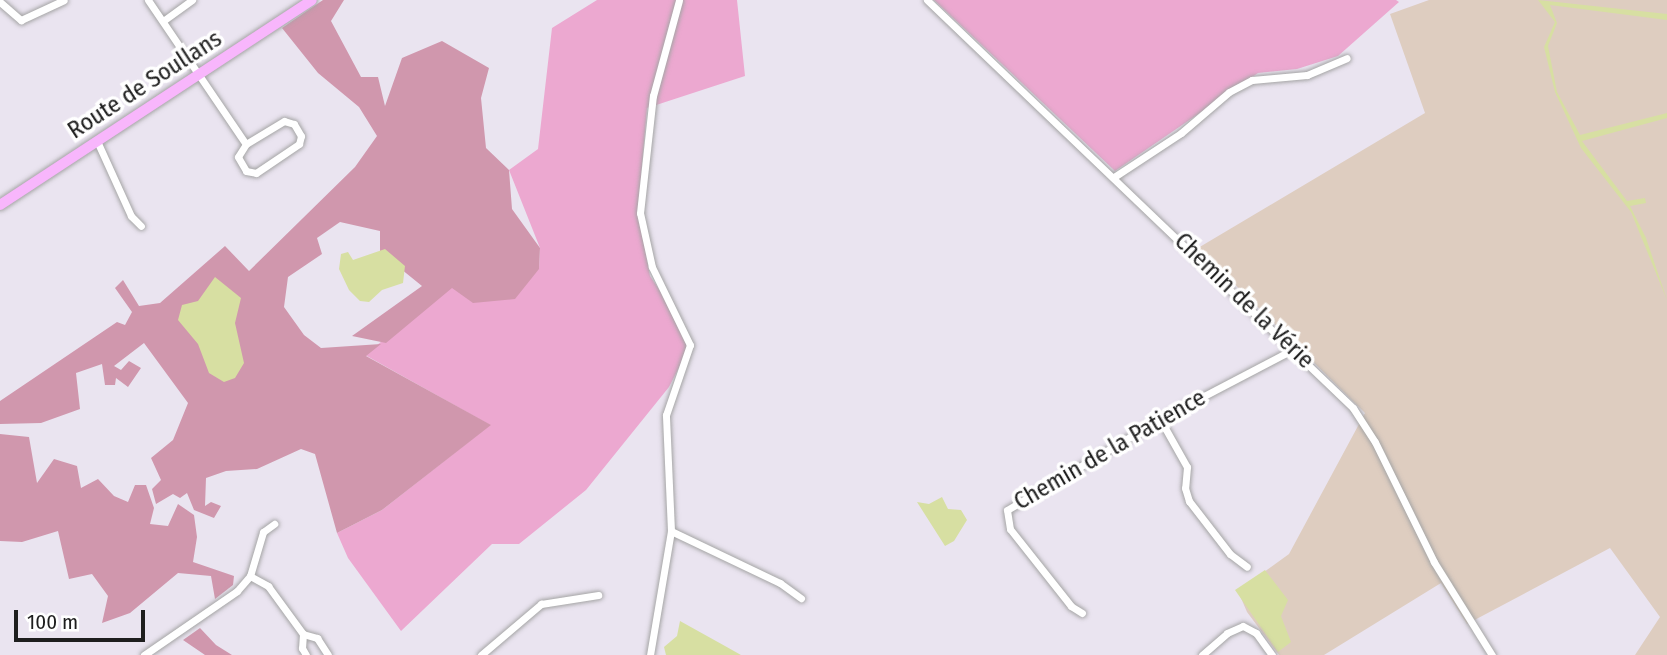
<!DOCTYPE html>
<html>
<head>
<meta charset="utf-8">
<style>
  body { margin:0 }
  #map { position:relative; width:1667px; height:655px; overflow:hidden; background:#eae4f0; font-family:"Fira Sans Condensed",sans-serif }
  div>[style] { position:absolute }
  .grass>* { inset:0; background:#eca8d0 }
  .forest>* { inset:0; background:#d097ad }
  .wetland>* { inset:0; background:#decdc0 }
  .water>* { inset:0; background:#d7dfa2 }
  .roads { filter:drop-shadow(0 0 2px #a5a5a5) drop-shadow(0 0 2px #a5a5a5) }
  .street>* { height:7px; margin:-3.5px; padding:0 3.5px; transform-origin:3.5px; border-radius:3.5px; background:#fff }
  .secondary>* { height:10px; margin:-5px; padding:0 5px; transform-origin:5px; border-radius:5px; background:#f8b6fc }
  span { translate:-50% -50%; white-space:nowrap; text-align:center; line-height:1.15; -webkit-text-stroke:7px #fff; paint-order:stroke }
  .street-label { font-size:24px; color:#1e1e1e }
  .scale { position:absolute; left:14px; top:610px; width:131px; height:32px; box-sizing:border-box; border:4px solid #1e1e1e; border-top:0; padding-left:9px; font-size:21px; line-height:24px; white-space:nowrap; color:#1e1e1e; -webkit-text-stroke:5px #fff; paint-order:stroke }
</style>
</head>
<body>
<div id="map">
  <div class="grass">
    <div style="clip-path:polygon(597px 0,737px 0,745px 76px,647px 108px,638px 211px,650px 276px,681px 322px,688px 350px,669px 387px,586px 490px,519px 544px,492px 544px,401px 631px,348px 558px,337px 533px,382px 510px,490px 425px,365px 355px,461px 276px,539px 269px,540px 248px,509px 170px,538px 149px,552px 28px)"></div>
    <div style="clip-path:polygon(934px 0,1396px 0,1399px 2px,1338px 56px,1297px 69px,1258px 73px,1115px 171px)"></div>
  </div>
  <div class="forest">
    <div style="clip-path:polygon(323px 0,344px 0,331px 21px,361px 77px,378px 77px,385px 106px,402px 58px,442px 41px,489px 68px,481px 98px,486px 148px,509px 170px,512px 209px,540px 248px,539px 269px,515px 299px,473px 303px,452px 288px,386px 343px,352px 336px,422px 286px,380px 252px,380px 231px,340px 222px,317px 238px,322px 254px,288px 277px,284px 307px,304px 335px,321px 348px,381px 344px,366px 356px,491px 425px,382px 510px,337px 533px,315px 454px,301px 449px,257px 469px,226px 471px,206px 478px,205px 506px,211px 502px,221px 506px,214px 518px,194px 510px,187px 493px,180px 498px,173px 494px,156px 504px,152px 489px,161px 480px,151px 458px,173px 440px,188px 403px,144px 343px,114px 366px,121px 370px,129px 361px,141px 368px,128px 387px,116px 378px,115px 385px,105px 385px,102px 364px,76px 373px,80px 409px,41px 423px,0 424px,0 401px,117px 322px,125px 325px,132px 312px,115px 288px,123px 280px,139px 306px,160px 303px,225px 246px,249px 271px,355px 167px,377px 136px,359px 107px,318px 73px,282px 28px)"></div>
    <div style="clip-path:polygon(0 434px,29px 437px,37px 483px,54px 459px,77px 466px,81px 488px,98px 479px,114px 496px,128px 502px,135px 485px,146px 485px,154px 508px,150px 524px,168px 526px,178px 504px,194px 515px,197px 537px,193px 562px,234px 576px,233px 585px,215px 599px,211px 576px,178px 573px,130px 613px,102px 623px,108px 596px,92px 574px,69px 579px,58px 531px,22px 542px,0 541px)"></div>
    <div style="clip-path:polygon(200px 628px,216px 645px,232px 655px,205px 655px,183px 640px)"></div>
  </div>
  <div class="wetland">
    <div style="clip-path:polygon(1429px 0,1667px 0,1667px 655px,1635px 655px,1660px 617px,1610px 548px,1467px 624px,1441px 583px,1324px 655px,1279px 655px,1247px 612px,1238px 591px,1289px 554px,1365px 413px,1198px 248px,1425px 113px,1390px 14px)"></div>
  </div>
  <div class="water">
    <div style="clip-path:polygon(1538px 0,1667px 14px,1667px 20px,1550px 5px,1557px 23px,1548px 46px,1557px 92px,1580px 135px,1667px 113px,1667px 118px,1582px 141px,1627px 201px,1645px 198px,1646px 203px,1630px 206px,1646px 238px,1667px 300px,1631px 212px,1581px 148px,1555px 92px,1544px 47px,1555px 22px)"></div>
    <div style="clip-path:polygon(385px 249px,405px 266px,403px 283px,382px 290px,369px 302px,360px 301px,349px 290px,339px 269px,341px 254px,348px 252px,353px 260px)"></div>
    <div style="clip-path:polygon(215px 277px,241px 298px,235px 323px,244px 363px,235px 378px,224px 382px,209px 373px,198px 344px,178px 320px,182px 305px,198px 301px)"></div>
    <div style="clip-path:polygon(942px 497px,948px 509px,961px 510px,967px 520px,954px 541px,945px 546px,917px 502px,929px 504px)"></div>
    <div style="clip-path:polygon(1265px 570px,1288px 600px,1281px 616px,1291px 642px,1278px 652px,1235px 590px)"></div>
    <div style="clip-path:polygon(680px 621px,725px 646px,741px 655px,666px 655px,664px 647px,677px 636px)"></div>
  </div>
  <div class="roads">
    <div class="street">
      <div style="left:148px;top:0;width:174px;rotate:55.8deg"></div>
      <div style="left:246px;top:144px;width:15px;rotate:122deg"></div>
      <div style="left:238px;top:157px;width:16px;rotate:60deg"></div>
      <div style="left:246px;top:171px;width:10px;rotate:11deg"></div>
      <div style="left:256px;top:173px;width:52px;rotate:-34deg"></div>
      <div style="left:299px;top:144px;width:8px;rotate:-76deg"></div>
      <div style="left:301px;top:136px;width:14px;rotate:-120deg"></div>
      <div style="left:294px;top:124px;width:10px;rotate:-163deg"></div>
      <div style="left:284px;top:121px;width:44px;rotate:148.8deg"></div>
      <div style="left:927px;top:0;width:590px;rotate:43.76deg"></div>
      <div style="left:1353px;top:408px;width:40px;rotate:57.1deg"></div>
      <div style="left:1375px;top:442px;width:134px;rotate:63.8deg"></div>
      <div style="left:1434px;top:562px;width:110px;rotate:58.1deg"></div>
      <div style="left:0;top:2px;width:28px;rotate:41deg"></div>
      <div style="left:21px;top:20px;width:47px;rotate:-24.9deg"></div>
      <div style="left:163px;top:21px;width:36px;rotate:-36deg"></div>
      <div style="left:97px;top:141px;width:82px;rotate:65.6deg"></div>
      <div style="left:131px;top:216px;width:14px;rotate:45deg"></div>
      <div style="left:1114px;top:177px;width:80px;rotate:-33.3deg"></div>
      <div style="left:1181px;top:133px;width:63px;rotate:-40.5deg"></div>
      <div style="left:1229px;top:92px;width:26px;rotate:-28deg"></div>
      <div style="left:1252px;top:80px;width:55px;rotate:-5.2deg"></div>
      <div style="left:1307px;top:75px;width:43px;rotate:-23deg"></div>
      <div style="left:1160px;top:419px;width:55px;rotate:60.6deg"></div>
      <div style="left:1187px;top:467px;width:21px;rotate:95deg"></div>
      <div style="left:1185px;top:488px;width:14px;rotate:73deg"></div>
      <div style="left:1189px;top:501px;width:67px;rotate:52.3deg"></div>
      <div style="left:1230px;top:554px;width:21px;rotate:37deg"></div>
      <div style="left:671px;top:531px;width:121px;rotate:25.5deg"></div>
      <div style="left:780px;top:583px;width:26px;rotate:36deg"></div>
      <div style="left:250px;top:576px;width:21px;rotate:29deg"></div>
      <div style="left:268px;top:586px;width:59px;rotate:53.9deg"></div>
      <div style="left:303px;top:634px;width:15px;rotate:16deg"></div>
      <div style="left:317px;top:638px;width:20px;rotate:57deg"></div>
      <div style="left:1082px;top:613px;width:13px;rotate:-148deg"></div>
      <div style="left:1071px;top:606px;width:98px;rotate:-128.4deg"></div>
      <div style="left:1010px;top:529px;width:19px;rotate:-99deg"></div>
      <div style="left:1007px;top:510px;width:178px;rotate:-30.7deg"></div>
      <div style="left:1160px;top:419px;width:151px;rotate:-27.6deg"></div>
      <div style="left:303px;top:634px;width:14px;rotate:94deg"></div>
      <div style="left:302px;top:648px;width:8px;rotate:60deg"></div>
      <div style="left:144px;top:655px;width:113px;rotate:-34.5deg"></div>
      <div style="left:237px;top:591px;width:20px;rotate:-49deg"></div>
      <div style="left:250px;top:576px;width:46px;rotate:-73.5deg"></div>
      <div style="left:263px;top:532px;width:14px;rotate:-36deg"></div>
      <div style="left:481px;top:655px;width:79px;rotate:-40.4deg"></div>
      <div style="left:541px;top:604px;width:58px;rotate:-9deg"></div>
      <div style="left:650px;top:655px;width:126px;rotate:-80.4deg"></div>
      <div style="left:671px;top:531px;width:116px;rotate:-92.5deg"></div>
      <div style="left:666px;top:415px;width:74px;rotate:-71.1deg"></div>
      <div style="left:690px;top:345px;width:87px;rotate:-116deg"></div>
      <div style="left:652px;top:267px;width:55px;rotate:-102.5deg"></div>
      <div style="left:640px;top:213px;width:118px;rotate:-83.7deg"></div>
      <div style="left:653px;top:96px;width:99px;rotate:-74.8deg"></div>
      <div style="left:1202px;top:655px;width:33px;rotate:-41deg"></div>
      <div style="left:1227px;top:633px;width:17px;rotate:-24deg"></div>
      <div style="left:1243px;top:626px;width:15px;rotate:28deg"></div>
      <div style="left:1256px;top:633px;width:27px;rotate:54deg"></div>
    </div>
    <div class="secondary">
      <div style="left:0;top:205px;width:373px;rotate:-33.3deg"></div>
    </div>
  </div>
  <div class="street-label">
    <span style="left:145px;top:85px;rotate:-33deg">Route de Soullans</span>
    <span style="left:1244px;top:301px;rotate:44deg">Chemin de la Vérie</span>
    <span style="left:1110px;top:450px;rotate:-30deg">Chemin de la Patience</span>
  </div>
  <div class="scale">100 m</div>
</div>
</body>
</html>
